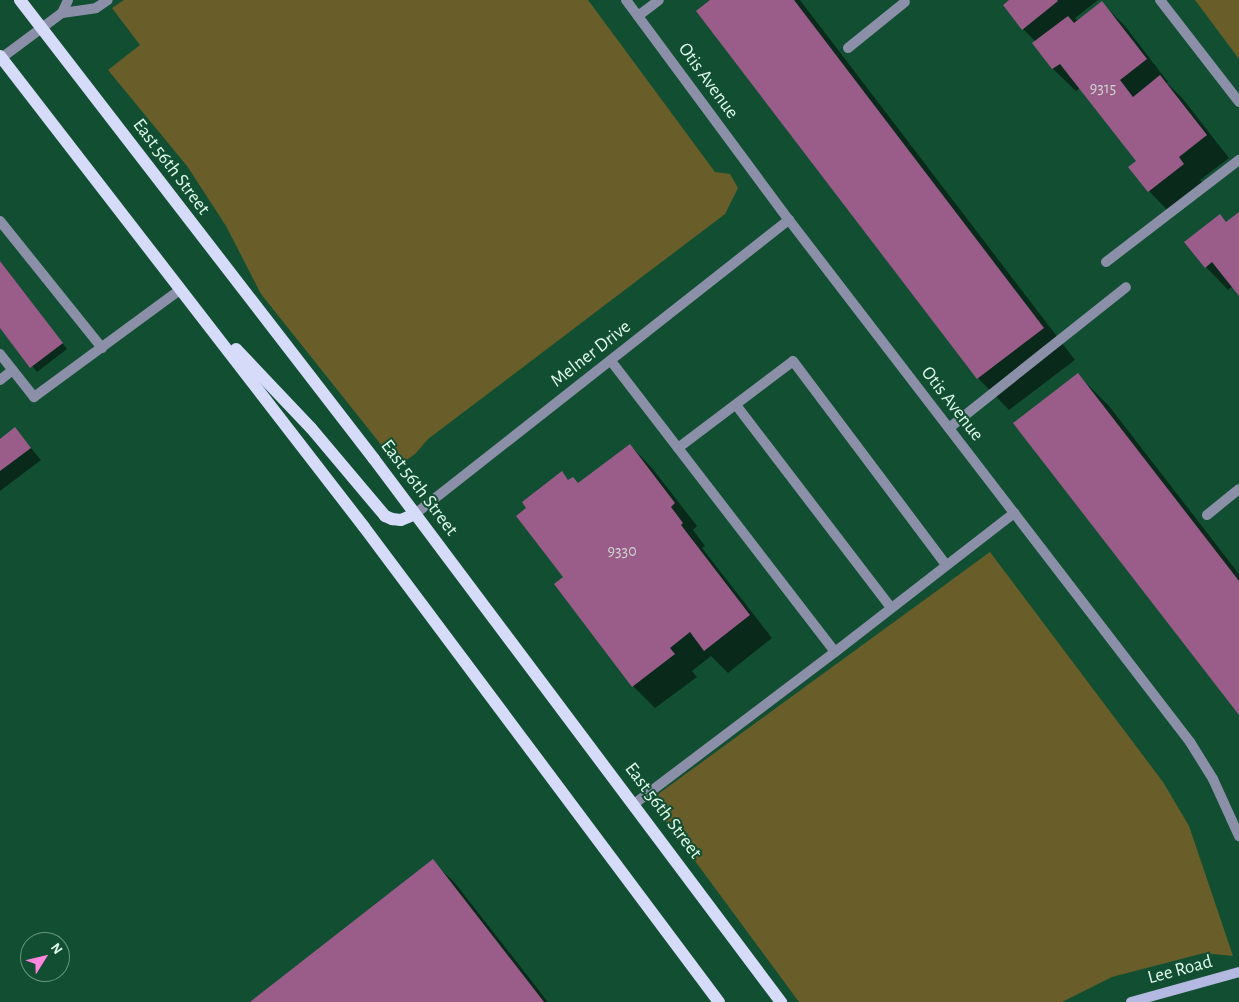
<!DOCTYPE html>
<html>
<head>
<meta charset="utf-8">
<style>
  body { margin:0 }
  #map { position:relative; width:1239px; height:1002px; overflow:hidden; background:#124f32; font-family:"Alegreya Sans",sans-serif }
  div>[style] { position:absolute }
  .green>* { inset:0; background:#695e29 }
  .shadow>* { inset:0; background:#0007 }
  .building>* { inset:0; background:#9a5d89 }
  .lane>* { height:10px; margin:-5px; padding:0 5px; transform-origin:5px; border-radius:5px; background:#8b8fa8 }
  .street>* { height:10px; margin:-5px; padding:0 5px; transform-origin:5px; border-radius:5px; background:#8b8fa8 }
  .secondary>* { height:10px; margin:-5px; padding:0 5px; transform-origin:5px; border-radius:5px; background:#b3b9e0 }
  .primary>* { height:12px; margin:-6px; padding:0 6px; transform-origin:6px; border-radius:6px; background:#d6dbfa }
  span { translate:-50% -50%; white-space:nowrap; text-align:center; line-height:1.15; -webkit-text-stroke:4px #124f32; paint-order:stroke }
  .number-label { font-size:16px; color:#ced5d2 }
  .number-label span { -webkit-text-stroke-width:0 }
  .street-label { font-size:19px; color:#e0fdeb }
  .north { position:absolute; left:20px; top:932px; width:50px; height:50px; box-sizing:border-box; background:#124f32; border:1px solid #64957c; border-radius:50%; rotate:54deg; font-size:14px; font-weight:700; line-height:20px; text-align:center; color:#e0fdeb }
  .north::after { content:''; display:block; margin:auto; width:18px; height:22px; background:#ff85df; clip-path:polygon(50% 0,100% 100%,50% 72%,0 100%) }
</style>
</head>
<body>
<div id="map">
  <div class="green">
    <div style="clip-path:polygon(124px 0,588px 0,715px 172px,730px 174px,738px 188px,725px 214px,428px 439px,415px 454px,398px 466px,261px 294px,226px 226px,187px 166px,108px 70px,140px 45px,112px 8px)"></div>
    <div style="clip-path:polygon(1195px 0,1239px 0,1239px 59px)"></div>
    <div style="clip-path:polygon(990px 552px,1163px 782px,1189px 826px,1233px 956px,1204px 953px,1112px 977px,1062px 1002px,799px 1002px,650px 800px)"></div>
  </div>
  <div class="shadow">
    <div style="clip-path:polygon(712px 0,800px 0,1075px 360px,1009px 410px,978px 378px,698px 11px)"></div>
    <div style="clip-path:polygon(1011px 0,1098px 0,1075px 18px,1078px 22px,1102px 3px,1125px 26px,1168px 82px,1167px 83px,1183px 99px,1229px 158px,1200px 180px,1206px 187px,1171px 214px,1149px 191px,1138px 161px,1080px 88px,1076px 91px,1053px 69px,1034px 44px,1036px 42px,1023px 29px)"></div>
    <div style="clip-path:polygon(1239px 213px,1239px 294px,1233px 286px,1228px 290px,1206px 267px,1220px 216px,1227px 223px)"></div>
    <div style="clip-path:polygon(0 261px,67px 349px,37px 372px,0 326px)"></div>
    <div style="clip-path:polygon(1078px 375px,1109px 406px,1239px 574px,1239px 713px)"></div>
    <div style="clip-path:polygon(15px 429px,41px 460px,0 491px,0 440px)"></div>
    <div style="clip-path:polygon(630px 445px,652px 468px,697px 526px,693px 530px,705px 546px,702px 548px,772px 638px,728px 673px,711px 656px,692px 671px,697px 677px,655px 708px,633px 686px,528px 508px,562px 473px,569px 481px,579px 484px)"></div>
    <div style="clip-path:polygon(432px 861px,455px 883px,548px 1002px,252px 1002px)"></div>
  </div>
  <div class="building">
    <div style="clip-path:polygon(710px 0,794px 0,1044px 328px,977px 379px,696px 11px)"></div>
    <div style="clip-path:polygon(1009px 0,1057px 0,1058px 1px,1022px 30px,1003px 5px)"></div>
    <div style="clip-path:polygon(1102px 1px,1147px 59px,1120px 80px,1133px 97px,1160px 75px,1207px 135px,1179px 157px,1184px 164px,1148px 192px,1128px 167px,1136px 161px,1060px 64px,1052px 69px,1032px 43px,1068px 16px,1074px 23px)"></div>
    <div style="clip-path:polygon(1239px 212px,1239px 296px,1212px 262px,1205px 268px,1184px 242px,1220px 214px,1226px 222px)"></div>
    <div style="clip-path:polygon(0 261px,63px 343px,30px 368px,0 328px)"></div>
    <div style="clip-path:polygon(1078px 373px,1239px 581px,1239px 715px,1013px 423px)"></div>
    <div style="clip-path:polygon(15px 427px,31px 448px,0 471px,0 439px)"></div>
    <div style="clip-path:polygon(630px 444px,675px 503px,671px 507px,683px 523px,681px 525px,750px 615px,704px 651px,690px 632px,670px 648px,675px 654px,632px 687px,554px 584px,563px 577px,516px 516px,526px 508px,522px 502px,562px 471px,568px 480px,573px 477px,578px 483px)"></div>
    <div style="clip-path:polygon(433px 859px,544px 1002px,250px 1002px)"></div>
  </div>
  <div class="lane">
    <div style="left:638px;top:16px;width:26px;rotate:-37deg"></div>
    <div style="left:848px;top:48px;width:73px;rotate:-38.9deg"></div>
    <div style="left:0;top:221px;width:163px;rotate:51.2deg"></div>
    <div style="left:1106px;top:262px;width:168px;rotate:-37.5deg"></div>
    <div style="left:0;top:354px;width:55px;rotate:51.7deg"></div>
    <div style="left:34px;top:397px;width:182px;rotate:-36.3deg"></div>
    <div style="left:611px;top:361px;width:367px;rotate:52.4deg"></div>
    <div style="left:835px;top:652px;width:227px;rotate:-37.8deg"></div>
    <div style="left:0;top:380px;width:16px;rotate:-38deg"></div>
    <div style="left:736px;top:405px;width:255px;rotate:52.6deg"></div>
    <div style="left:949px;top:428px;width:226px;rotate:-38.5deg"></div>
    <div style="left:678px;top:448px;width:144px;rotate:-37.1deg"></div>
    <div style="left:793px;top:361px;width:255px;rotate:53.1deg"></div>
    <div style="left:1207px;top:515px;width:41px;rotate:-39.1deg"></div>
    <div style="left:634px;top:804px;width:252px;rotate:-37.1deg"></div>
  </div>
  <div class="street">
    <div style="left:626px;top:0;width:274px;rotate:53.5deg"></div>
    <div style="left:789px;top:220px;width:658px;rotate:52.47deg"></div>
    <div style="left:1190px;top:742px;width:44px;rotate:58.1deg"></div>
    <div style="left:1213px;top:779px;width:63px;rotate:65.5deg"></div>
    <div style="left:1160px;top:0;width:129px;rotate:52.2deg"></div>
    <div style="left:62px;top:13px;width:34px;rotate:-8deg"></div>
    <div style="left:96px;top:8px;width:14px;rotate:-34deg"></div>
    <div style="left:0;top:59px;width:77px;rotate:-36.6deg"></div>
    <div style="left:62px;top:13px;width:14px;rotate:-65deg"></div>
    <div style="left:415px;top:514px;width:476px;rotate:-38.2deg"></div>
  </div>
  <div class="secondary">
    <div style="left:1131px;top:1002px;width:112px;rotate:-15.5deg"></div>
  </div>
  <div class="primary">
    <div style="left:20px;top:0;width:580px;rotate:52.36deg"></div>
    <div style="left:374px;top:459px;width:679px;rotate:53.15deg"></div>
    <div style="left:0;top:56px;width:595px;rotate:52.3deg"></div>
    <div style="left:364px;top:527px;width:593px;rotate:53.23deg"></div>
    <div style="left:236px;top:349px;width:109px;rotate:46.5deg"></div>
    <div style="left:311px;top:428px;width:115px;rotate:49.9deg"></div>
    <div style="left:385px;top:516px;width:8px;rotate:23deg"></div>
    <div style="left:392px;top:519px;width:9px;rotate:6deg"></div>
    <div style="left:401px;top:520px;width:15px;rotate:-23deg"></div>
  </div>
  <div class="number-label">
    <span style="left:1103px;top:88px">9315</span>
    <span style="left:622px;top:551px">9330</span>
  </div>
  <div class="street-label">
    <span style="left:708px;top:81px;rotate:54deg">Otis Avenue</span>
    <span style="left:171px;top:167px;rotate:53deg">East 56th Street</span>
    <span style="left:591px;top:354px;rotate:-38deg">Melner Drive</span>
    <span style="left:952px;top:404px;rotate:52deg">Otis Avenue</span>
    <span style="left:419px;top:488px;rotate:53deg">East 56th Street</span>
    <span style="left:663px;top:811px;rotate:53deg">East 56th Street</span>
    <span style="left:1180px;top:970px;rotate:-15deg">Lee Road</span>
  </div>
  <div class="north">N</div>
</div>
</body>
</html>
